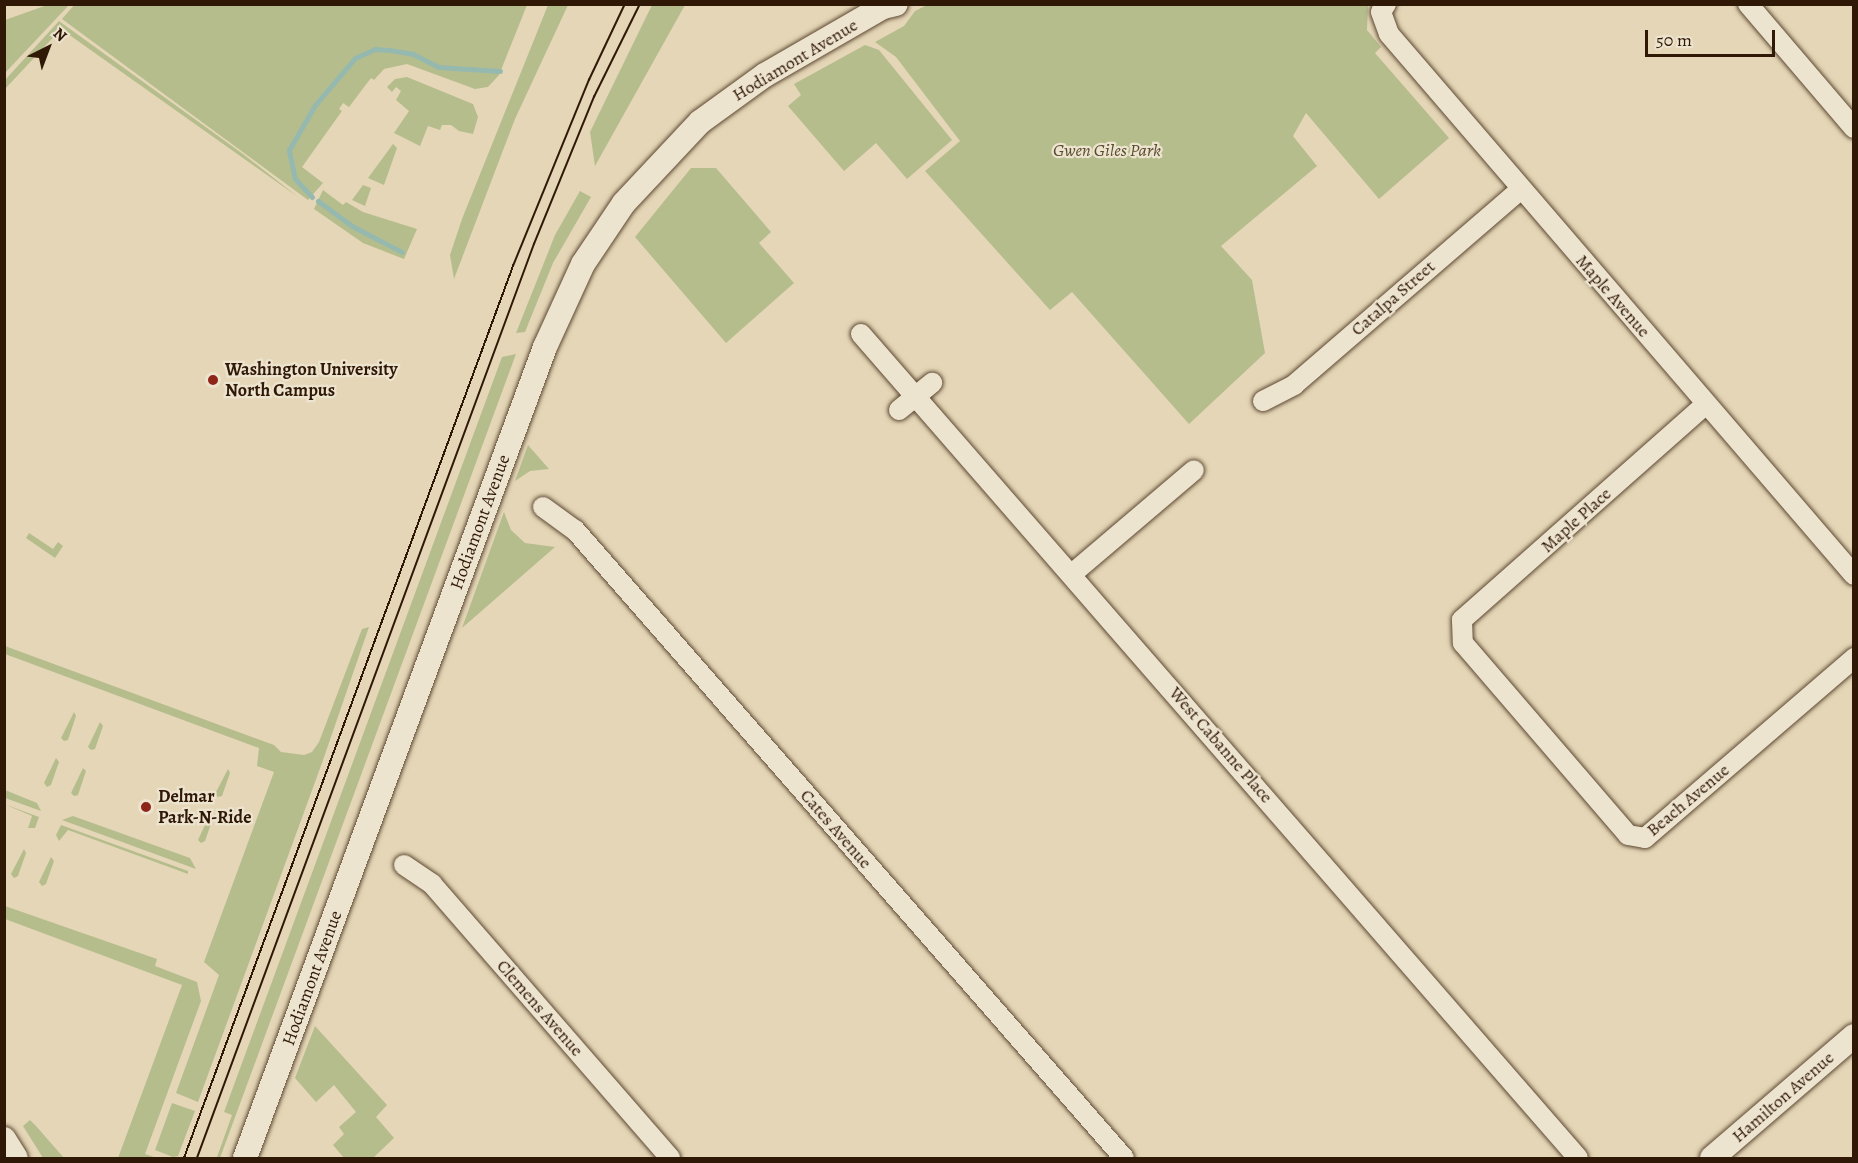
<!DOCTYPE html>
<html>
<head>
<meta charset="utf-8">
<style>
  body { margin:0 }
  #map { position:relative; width:1858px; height:1163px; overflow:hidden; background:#e4d6b6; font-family:Alegreya,serif }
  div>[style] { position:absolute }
  .green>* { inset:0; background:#b6bd8d }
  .stream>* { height:5px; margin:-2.5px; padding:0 2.5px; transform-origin:2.5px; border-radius:2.5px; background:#95b9af }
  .roads { filter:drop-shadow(0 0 2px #5d4832) drop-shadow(0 0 2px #5d4832) }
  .minor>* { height:20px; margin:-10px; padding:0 10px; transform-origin:10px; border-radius:10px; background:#ede4d0 }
  .tertiary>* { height:24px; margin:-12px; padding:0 12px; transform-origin:12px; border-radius:12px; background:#ede4d0 }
  .tram>* { height:1.5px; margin:-0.75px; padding:0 0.75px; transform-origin:0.75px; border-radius:0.75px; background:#301806 }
  .dots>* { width:16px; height:16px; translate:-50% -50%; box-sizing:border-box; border:3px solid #ede4d0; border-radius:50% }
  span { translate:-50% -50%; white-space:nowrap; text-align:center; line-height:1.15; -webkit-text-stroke:4.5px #ede4d0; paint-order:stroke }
  .street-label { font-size:18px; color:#301806 }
  .park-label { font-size:18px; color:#584a2e; font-style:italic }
  .poi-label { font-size:18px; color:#301806; font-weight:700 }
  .left { translate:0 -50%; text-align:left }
  .frame { position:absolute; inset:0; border:6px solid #301806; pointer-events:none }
  .north { position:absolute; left:18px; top:18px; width:60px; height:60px; -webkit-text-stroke:4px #ede4d0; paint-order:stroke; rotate:42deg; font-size:16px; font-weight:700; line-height:24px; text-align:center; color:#301806 }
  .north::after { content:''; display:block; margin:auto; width:21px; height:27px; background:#301806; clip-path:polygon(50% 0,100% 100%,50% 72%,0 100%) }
  .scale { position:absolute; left:1645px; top:30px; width:130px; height:27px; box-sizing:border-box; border:3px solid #301806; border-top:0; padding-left:8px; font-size:18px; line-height:21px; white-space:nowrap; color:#301806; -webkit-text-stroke:4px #ede4d0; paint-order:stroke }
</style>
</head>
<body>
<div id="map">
  <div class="green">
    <div style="clip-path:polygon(50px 4px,69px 5px,5px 73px,5px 20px)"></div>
    <div style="clip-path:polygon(75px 4px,527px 4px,527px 5px,499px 75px,488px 87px,475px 89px,407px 64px,384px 69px,374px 80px,371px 78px,349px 107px,343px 103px,339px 109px,342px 111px,302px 167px,323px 183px,308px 200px,62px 19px)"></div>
    <div style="clip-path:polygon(548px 5px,568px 5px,515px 119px,454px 279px,450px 255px,462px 219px)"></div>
    <div style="clip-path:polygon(652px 5px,685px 5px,595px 166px,590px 132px)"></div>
    <div style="clip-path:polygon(927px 5px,1368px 5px,1367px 30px,1381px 47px,1375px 53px,1449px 138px,1379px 199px,1306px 113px,1293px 136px,1317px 166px,1221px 246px,1252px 280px,1265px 353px,1189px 424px,1072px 292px,1050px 310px,925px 171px,960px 141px,896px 57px,875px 42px,904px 26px,915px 11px)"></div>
    <div style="clip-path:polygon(59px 21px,243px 154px,298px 197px,61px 29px,5px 89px,5px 80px)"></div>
    <div style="clip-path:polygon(865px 45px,879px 50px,952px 140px,907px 179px,876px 143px,844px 171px,788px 106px,801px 95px,794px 84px)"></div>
    <div style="clip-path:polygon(407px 77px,473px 104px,478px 117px,473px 134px,459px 131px,451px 125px,442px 125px,440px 130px,428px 126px,420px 146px,394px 133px,409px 111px,396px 100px,401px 91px,396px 87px,392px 92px,387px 87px,395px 79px)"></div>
    <div style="clip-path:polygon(393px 144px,397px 148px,384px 185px,368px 178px)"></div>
    <div style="clip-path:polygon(691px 168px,716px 168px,771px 232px,759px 243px,794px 283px,726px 343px,635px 237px)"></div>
    <div style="clip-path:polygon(363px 185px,371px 188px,365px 206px,352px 200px)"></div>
    <div style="clip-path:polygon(323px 190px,343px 205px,346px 202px,363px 212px,417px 229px,404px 259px,363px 243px,314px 209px)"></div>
    <div style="clip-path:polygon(580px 191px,591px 197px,553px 263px,525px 332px,516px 333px,555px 235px)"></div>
    <div style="clip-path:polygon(516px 354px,220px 1158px,217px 1157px,232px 1115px,224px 1112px,502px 357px)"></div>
    <div style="clip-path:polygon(528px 445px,549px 469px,530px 471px,515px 481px)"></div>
    <div style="clip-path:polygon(504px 512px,511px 530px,525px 543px,555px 547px,462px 628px)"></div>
    <div style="clip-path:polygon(29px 533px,53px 549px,58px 542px,63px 546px,55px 558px,26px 538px)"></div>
    <div style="clip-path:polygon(369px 627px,322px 763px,198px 1102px,176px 1093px,219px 975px,204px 962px,274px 772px,257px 766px,259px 748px,5px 654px,5px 646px,274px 745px,281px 752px,304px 755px,312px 752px,319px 742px,362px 629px)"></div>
    <div style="clip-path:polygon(74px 712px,76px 716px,68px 740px,64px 741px,61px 738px)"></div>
    <div style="clip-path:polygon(100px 722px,103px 726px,95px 749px,91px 750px,88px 747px)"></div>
    <div style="clip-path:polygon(56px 758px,59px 762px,51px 785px,47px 787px,44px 783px)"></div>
    <div style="clip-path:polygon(83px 768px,86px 771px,78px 795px,74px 796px,71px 793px)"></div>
    <div style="clip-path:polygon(228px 769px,230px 773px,222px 796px,218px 797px,215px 794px)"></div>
    <div style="clip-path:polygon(5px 790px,37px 803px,41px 811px,5px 798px)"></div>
    <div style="clip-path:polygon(4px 804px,39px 817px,35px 828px,28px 828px,32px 816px)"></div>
    <div style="clip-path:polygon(210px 814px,213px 818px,205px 841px,201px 843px,198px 840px)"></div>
    <div style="clip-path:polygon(73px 816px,190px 858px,196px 869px,62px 820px)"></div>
    <div style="clip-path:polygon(61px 825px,188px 871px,188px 874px,68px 830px,59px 841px,56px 835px)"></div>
    <div style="clip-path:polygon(24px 849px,26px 853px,18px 876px,14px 878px,11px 874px)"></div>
    <div style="clip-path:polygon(51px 857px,54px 861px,46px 884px,42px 886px,39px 882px)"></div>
    <div style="clip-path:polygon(5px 906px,157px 959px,155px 966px,197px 982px,201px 1001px,145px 1154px,157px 1158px,118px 1158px,182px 985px,5px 919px)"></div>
    <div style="clip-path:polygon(315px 1026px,387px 1105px,376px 1117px,394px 1138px,373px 1158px,344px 1158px,333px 1145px,344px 1134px,339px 1127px,356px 1112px,334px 1085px,316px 1102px,295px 1078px)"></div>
    <div style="clip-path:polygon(172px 1103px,195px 1111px,178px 1156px,173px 1157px,155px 1150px)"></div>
    <div style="clip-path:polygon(30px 1120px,36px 1126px,64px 1158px,43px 1158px,23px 1126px)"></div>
  </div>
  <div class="stream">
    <div style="left:312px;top:197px;width:25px;rotate:-133deg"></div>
    <div style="left:295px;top:179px;width:30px;rotate:-102deg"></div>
    <div style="left:289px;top:150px;width:52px;rotate:-60deg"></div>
    <div style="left:315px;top:105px;width:62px;rotate:-49.6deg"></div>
    <div style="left:355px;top:58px;width:22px;rotate:-24deg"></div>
    <div style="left:375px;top:49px;width:14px;rotate:4deg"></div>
    <div style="left:389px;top:50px;width:24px;rotate:9deg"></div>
    <div style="left:413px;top:54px;width:28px;rotate:27deg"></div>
    <div style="left:438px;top:67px;width:62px;rotate:3.7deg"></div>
    <div style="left:318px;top:201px;width:42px;rotate:36.3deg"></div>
    <div style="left:352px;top:226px;width:56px;rotate:27.5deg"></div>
  </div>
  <div class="roads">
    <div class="minor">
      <div style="left:1386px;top:4px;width:9px;rotate:122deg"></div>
      <div style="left:1381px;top:12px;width:23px;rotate:70deg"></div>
      <div style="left:1389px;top:34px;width:713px;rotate:49.32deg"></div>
      <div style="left:1748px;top:4px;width:163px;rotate:49.5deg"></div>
      <div style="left:861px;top:334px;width:1092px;rotate:48.97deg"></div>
      <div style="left:1263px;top:401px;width:35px;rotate:-27deg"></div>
      <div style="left:1294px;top:385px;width:298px;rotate:-40.8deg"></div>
      <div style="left:1706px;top:404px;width:326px;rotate:138.5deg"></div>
      <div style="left:1462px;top:620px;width:23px;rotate:88deg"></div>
      <div style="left:1463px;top:643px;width:253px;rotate:49.3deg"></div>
      <div style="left:1628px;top:835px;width:17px;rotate:10deg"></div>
      <div style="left:1645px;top:838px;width:276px;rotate:-40.7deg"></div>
      <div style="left:899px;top:410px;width:43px;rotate:-39.3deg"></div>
      <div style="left:543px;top:507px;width:39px;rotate:36deg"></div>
      <div style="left:575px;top:530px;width:834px;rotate:48.84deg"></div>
      <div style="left:1072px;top:574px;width:160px;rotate:-40.4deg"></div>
      <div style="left:404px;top:865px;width:34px;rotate:34deg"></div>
      <div style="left:432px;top:884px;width:363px;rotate:49deg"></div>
    </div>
    <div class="tertiary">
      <div style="left:4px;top:1139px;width:22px;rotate:58deg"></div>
      <div style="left:245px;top:1158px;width:865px;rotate:-69.7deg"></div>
      <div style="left:545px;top:347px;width:91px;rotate:-65.4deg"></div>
      <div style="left:583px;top:264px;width:73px;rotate:-56.1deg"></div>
      <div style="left:624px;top:203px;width:111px;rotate:-46.8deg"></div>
      <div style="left:700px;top:122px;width:80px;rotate:-35.9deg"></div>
      <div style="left:765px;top:75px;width:136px;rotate:-30deg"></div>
      <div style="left:883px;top:7px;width:13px;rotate:-13deg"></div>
      <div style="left:1712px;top:1158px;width:187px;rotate:-40.7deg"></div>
    </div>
  </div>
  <div class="tram">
    <div style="left:184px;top:1158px;width:951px;rotate:-69.75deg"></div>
    <div style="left:513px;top:266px;width:201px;rotate:-67.8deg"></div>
    <div style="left:589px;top:80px;width:84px;rotate:-64.7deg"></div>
    <div style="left:197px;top:1158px;width:974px;rotate:-69.76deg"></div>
    <div style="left:534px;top:244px;width:159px;rotate:-67.8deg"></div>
    <div style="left:594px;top:97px;width:104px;rotate:-63.7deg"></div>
  </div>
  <div class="dots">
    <div style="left:213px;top:380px;background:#8f2418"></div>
    <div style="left:146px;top:807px;background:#8f2418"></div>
  </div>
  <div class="street-label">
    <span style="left:795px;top:60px;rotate:-31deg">Hodiamont Avenue</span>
    <span style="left:1613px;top:296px;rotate:49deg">Maple Avenue</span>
    <span style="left:1393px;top:298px;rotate:-41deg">Catalpa Street</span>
    <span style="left:1576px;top:520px;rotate:-42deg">Maple Place</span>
    <span style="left:480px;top:522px;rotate:-70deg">Hodiamont Avenue</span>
    <span style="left:1221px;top:745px;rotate:49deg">West Cabanne Place</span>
    <span style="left:1688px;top:800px;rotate:-40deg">Beach Avenue</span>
    <span style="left:836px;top:829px;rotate:49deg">Cates Avenue</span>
    <span style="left:312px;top:978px;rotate:-70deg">Hodiamont Avenue</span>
    <span style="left:540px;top:1008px;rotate:49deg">Clemens Avenue</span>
    <span style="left:1783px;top:1097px;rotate:-41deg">Hamilton Avenue</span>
  </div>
  <div class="park-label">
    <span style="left:1107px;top:150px">Gwen Giles Park</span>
  </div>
  <div class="poi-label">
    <span class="left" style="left:225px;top:380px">Washington University<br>North Campus</span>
    <span class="left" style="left:158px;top:807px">Delmar<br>Park-N-Ride</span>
  </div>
  <div class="frame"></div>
  <div class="north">N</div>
  <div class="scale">50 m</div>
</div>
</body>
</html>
